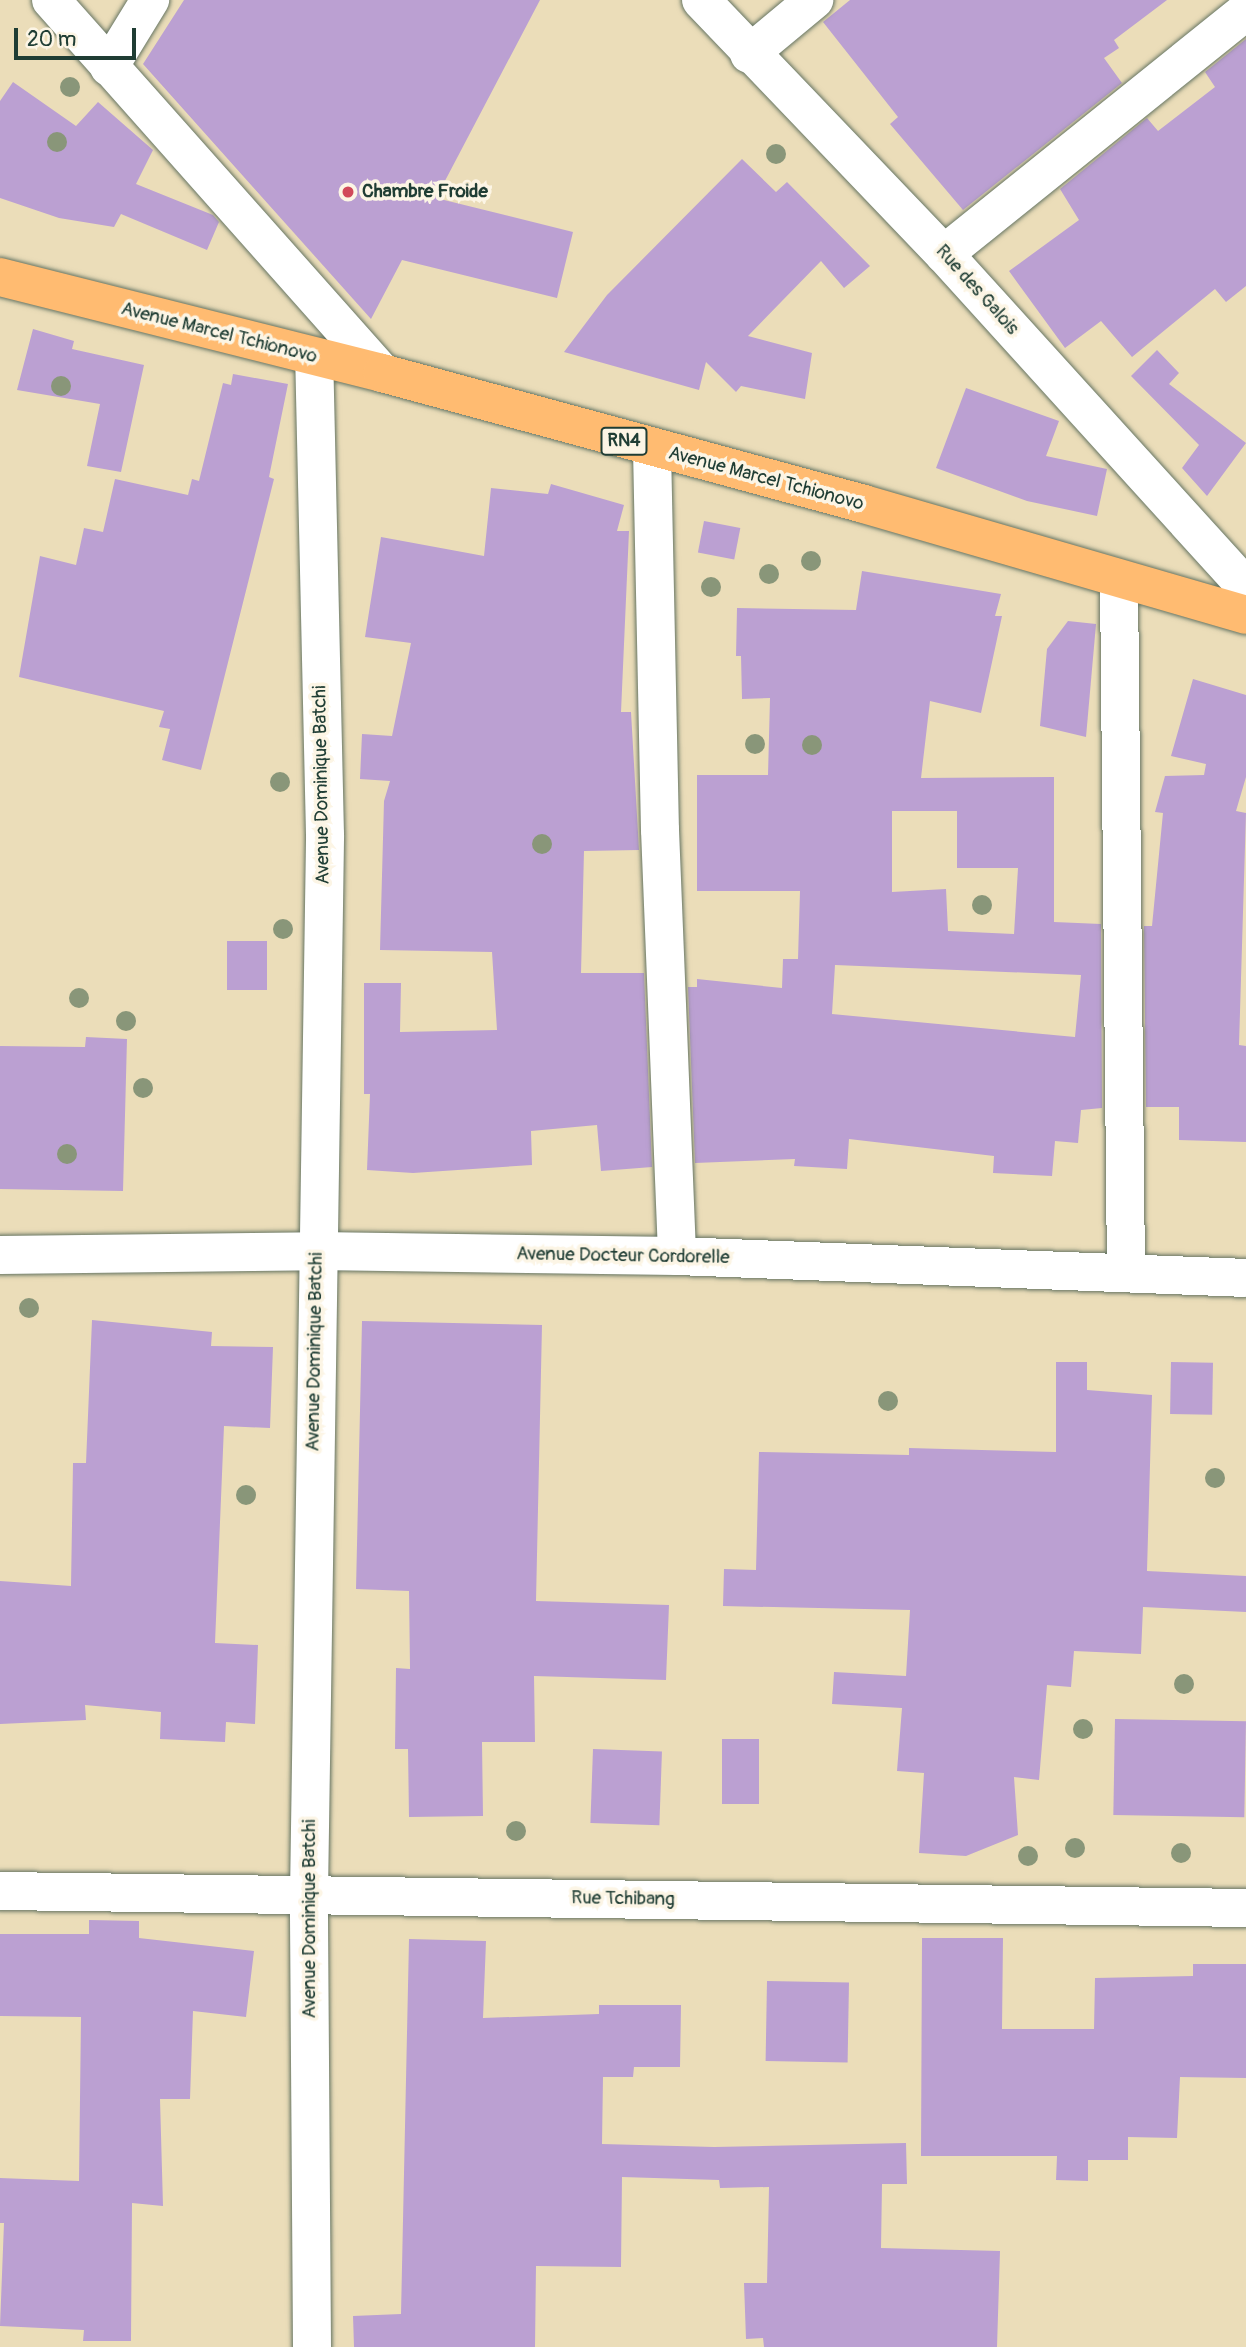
<!DOCTYPE html>
<html>
<head>
<meta charset="utf-8">
<style>
  body { margin:0 }
  #map { position:relative; width:1246px; height:2347px; overflow:hidden; background:#ebddb9; font-family:Pangolin,sans-serif }
  div>[style] { position:absolute }
  .building>* { inset:0; background:#bba0d2; transform-origin:0 0 }
  .roads { filter:drop-shadow(0 0 2px #667563) drop-shadow(0 0 2px #667563) }
  .minor>* { height:38px; margin:-19px; padding:0 19px; transform-origin:19px; border-radius:19px; background:#fff }
  .tertiary>* { height:38px; margin:-19px; padding:0 19px; transform-origin:19px; border-radius:19px; background:#fff }
  .trunk>* { height:38px; margin:-19px; padding:0 19px; transform-origin:19px; border-radius:19px; background:#ffbb71 }
  .trees>* { width:20px; height:20px; margin:-10px; border-radius:50%; background:#899679 }
  .dots>* { width:19px; height:19px; translate:-50% -50%; box-sizing:border-box; border:4px solid #fcf5e5; border-radius:50% }
  span { translate:-50% -50%; white-space:nowrap; text-align:center; line-height:1.15; -webkit-text-stroke:7px #fcf5e5; paint-order:stroke }
  .shield-label span { padding:2px 5px; background:#fcf5e5; border:2px solid; border-radius:5px; -webkit-text-stroke-width:0 }
  .shield-label { font-size:18px; color:#1f3d34; font-weight:700 }
  .poi-label { font-size:19px; color:#1f3d34; font-weight:700 }
  .left { translate:0 -50%; text-align:left }
  .street-label { font-size:19px; color:#1f3d34 }
  .scale { position:absolute; left:14px; top:28px; width:122px; height:32px; box-sizing:border-box; border:4px solid #1f3d34; border-top:0; padding-left:9px; font-size:21px; line-height:24px; white-space:nowrap; color:#1f3d34; -webkit-text-stroke:5px #fcf5e5; paint-order:stroke }
</style>
</head>
<body>
<div id="map">
  <div class="building">
    <div style="clip-path:polygon(184px 0,540px 0,436px 198px,573px 232px,557px 298px,402px 260px,371px 319px,143px 64px)"></div>
    <div style="clip-path:polygon(850px 0,1167px 0,1114px 40px,1119px 48px,1104px 58px,1122px 83px,963px 210px,890px 124px,898px 117px,823px 22px)"></div>
    <div style="clip-path:polygon(1246px 39px,1246px 286px,1226px 302px,1215px 289px,1132px 357px,1101px 321px,1065px 348px,1009px 271px,1079px 220px,1060px 189px,1147px 118px,1158px 131px,1215px 87px,1205px 72px)"></div>
    <div style="clip-path:polygon(13px 82px,76px 126px,98px 102px,153px 150px,136px 184px,213px 215px,219px 222px,207px 250px,121px 214px,114px 227px,59px 218px,0 198px,0 101px)"></div>
    <div style="clip-path:polygon(742px 159px,776px 192px,787px 182px,870px 266px,844px 288px,821px 261px,748px 336px,812px 353px,805px 399px,741px 386px,736px 392px,706px 362px,699px 390px,564px 352px,607px 295px)"></div>
    <div style="clip-path:polygon(33px 329px,74px 341px,72px 349px,144px 365px,121px 472px,87px 466px,100px 404px,17px 390px)"></div>
    <div style="clip-path:polygon(1157px 350px,1179px 373px,1169px 384px,1246px 443px,1207px 496px,1182px 468px,1199px 445px,1131px 376px)"></div>
    <div style="clip-path:polygon(233px 374px,288px 384px,269px 477px,274px 479px,201px 770px,162px 760px,170px 729px,159px 727px,164px 711px,19px 677px,40px 556px,76px 565px,84px 528px,103px 532px,115px 479px,188px 495px,192px 479px,199px 481px,223px 383px,231px 385px)"></div>
    <div style="clip-path:polygon(966px 388px,1059px 421px,1046px 456px,1107px 469px,1097px 516px,1027px 501px,936px 468px)"></div>
    <div style="clip-path:polygon(551px 484px,624px 505px,617px 531px,629px 531px,621px 712px,631px 712px,639px 850px,584px 851px,581px 973px,644px 973px,652px 1167px,601px 1171px,597px 1125px,531px 1131px,532px 1165px,413px 1173px,367px 1170px,370px 1094px,364px 1094px,364px 983px,401px 983px,400px 1032px,497px 1030px,492px 952px,380px 950px,384px 801px,390px 781px,360px 779px,362px 734px,392px 736px,411px 643px,365px 637px,381px 537px,484px 556px,491px 488px,548px 494px)"></div>
    <div style="left:704px;top:521px;width:37px;height:32px;rotate:11deg"></div>
    <div style="clip-path:polygon(evenodd,862px 571px,1001px 594px,995px 616px,1002px 616px,981px 713px,930px 701px,921px 778px,1054px 777px,1054px 922px,1101px 924px,1102px 1108px,1081px 1110px,1078px 1143px,1055px 1141px,1052px 1176px,993px 1173px,994px 1156px,849px 1139px,847px 1169px,794px 1166px,795px 1159px,695px 1163px,688px 987px,697px 987px,697px 979px,782px 988px,783px 959px,798px 959px,800px 891px,697px 891px,697px 775px,768px 775px,770px 698px,742px 699px,741px 656px,736px 656px,737px 608px,856px 610px,862px 571px,892px 811px,957px 811px,957px 868px,1018px 868px,1014px 934px,948px 931px,946px 889px,892px 892px,892px 811px,862px 571px,835px 965px,1081px 975px,1075px 1037px,832px 1014px,835px 965px)"></div>
    <div style="clip-path:polygon(1068px 621px,1096px 624px,1086px 737px,1040px 726px,1047px 649px)"></div>
    <div style="clip-path:polygon(1193px 679px,1246px 695px,1246px 777px,1236px 811px,1246px 813px,1239px 1045px,1246px 1046px,1246px 1142px,1179px 1140px,1179px 1107px,1146px 1107px,1144px 926px,1152px 926px,1163px 813px,1155px 812px,1165px 776px,1204px 775px,1206px 764px,1171px 756px)"></div>
    <div style="left:227px;top:941px;width:40px;height:49px"></div>
    <div style="clip-path:polygon(86px 1037px,127px 1039px,123px 1191px,0 1189px,0 1046px,85px 1047px)"></div>
    <div style="clip-path:polygon(92px 1320px,212px 1332px,211px 1346px,273px 1347px,270px 1428px,224px 1426px,215px 1643px,258px 1645px,255px 1724px,226px 1722px,225px 1742px,160px 1739px,161px 1712px,85px 1705px,86px 1720px,0 1724px,0 1581px,71px 1586px,73px 1463px,86px 1463px)"></div>
    <div style="clip-path:polygon(362px 1321px,542px 1325px,536px 1601px,669px 1605px,666px 1680px,534px 1676px,535px 1742px,482px 1742px,483px 1816px,409px 1817px,408px 1749px,395px 1749px,396px 1668px,410px 1669px,409px 1591px,356px 1589px)"></div>
    <div style="clip-path:polygon(1056px 1362px,1087px 1362px,1087px 1390px,1152px 1395px,1147px 1571px,1246px 1576px,1246px 1612px,1143px 1607px,1141px 1654px,1074px 1651px,1071px 1687px,1047px 1685px,1039px 1780px,1014px 1777px,1018px 1835px,966px 1856px,919px 1853px,924px 1773px,897px 1771px,902px 1708px,832px 1704px,834px 1672px,906px 1676px,910px 1610px,723px 1606px,724px 1569px,756px 1570px,759px 1452px,909px 1455px,909px 1448px,1056px 1452px)"></div>
    <div style="left:1171px;top:1362px;width:42px;height:52px;rotate:1deg"></div>
    <div style="left:1115px;top:1719px;width:131px;height:96px;rotate:1deg"></div>
    <div style="left:759px;top:1739px;width:65px;height:37px;rotate:90deg"></div>
    <div style="left:593px;top:1749px;width:69px;height:74px;rotate:2deg"></div>
    <div style="clip-path:polygon(89px 1920px,139px 1921px,139px 1938px,254px 1951px,246px 2017px,193px 2011px,190px 2099px,160px 2099px,163px 2206px,132px 2203px,131px 2341px,83px 2341px,84px 2330px,0 2326px,4px 2223px,0 2223px,0 2178px,79px 2181px,81px 2017px,0 2016px,0 1934px,89px 1934px)"></div>
    <div style="clip-path:polygon(922px 1938px,1003px 1938px,1002px 2029px,1094px 2029px,1095px 1978px,1193px 1976px,1193px 1964px,1246px 1964px,1246px 2078px,1180px 2077px,1177px 2138px,1128px 2137px,1128px 2160px,1088px 2160px,1088px 2181px,1056px 2180px,1057px 2156px,921px 2156px)"></div>
    <div style="clip-path:polygon(409px 1939px,486px 1941px,483px 2018px,599px 2014px,599px 2005px,681px 2005px,680px 2067px,634px 2067px,633px 2077px,603px 2077px,602px 2144px,714px 2147px,906px 2143px,907px 2184px,882px 2184px,881px 2248px,1000px 2251px,997px 2347px,764px 2347px,763px 2338px,746px 2339px,744px 2283px,767px 2283px,769px 2187px,720px 2188px,719px 2180px,622px 2177px,621px 2267px,536px 2266px,535px 2347px,354px 2347px,353px 2316px,401px 2314px)"></div>
    <div style="left:767px;top:1981px;width:82px;height:80px;rotate:1deg"></div>
  </div>
  <div class="roads">
    <div class="minor">
      <div style="left:51px;top:0;width:499px;rotate:48.4deg"></div>
      <div style="left:701px;top:0;width:352px;rotate:46.3deg"></div>
      <div style="left:944px;top:254px;width:450px;rotate:47.8deg"></div>
      <div style="left:749px;top:54px;width:85px;rotate:-39.7deg"></div>
      <div style="left:109px;top:67px;width:79px;rotate:-58.5deg"></div>
      <div style="left:944px;top:254px;width:388px;rotate:-38.8deg"></div>
      <div style="left:652px;top:449px;width:381px;rotate:88.8deg"></div>
      <div style="left:660px;top:830px;width:426px;rotate:87.7deg"></div>
      <div style="left:1119px;top:581px;width:692px;rotate:89.42deg"></div>
      <div style="left:0;top:1891px;width:1246px;rotate:0.78deg"></div>
      <div style="left:312px;top:2347px;width:453px;rotate:-90.4deg"></div>
      <div style="left:309px;top:1894px;width:1059px;rotate:-89.13deg"></div>
      <div style="left:325px;top:835px;width:478px;rotate:-91.3deg"></div>
    </div>
    <div class="tertiary">
      <div style="left:0;top:1255px;width:316px;rotate:-0.7deg"></div>
      <div style="left:316px;top:1251px;width:361px;rotate:0.8deg"></div>
      <div style="left:677px;top:1256px;width:569px;rotate:2.21deg"></div>
    </div>
    <div class="trunk">
      <div style="left:0;top:277px;width:394px;rotate:14.1deg"></div>
      <div style="left:382px;top:373px;width:499px;rotate:15.2deg"></div>
      <div style="left:864px;top:504px;width:398px;rotate:16.2deg"></div>
    </div>
  </div>
  <div class="trees">
    <div style="left:70px;top:87px"></div>
    <div style="left:57px;top:142px"></div>
    <div style="left:776px;top:154px"></div>
    <div style="left:61px;top:386px"></div>
    <div style="left:811px;top:561px"></div>
    <div style="left:769px;top:574px"></div>
    <div style="left:711px;top:587px"></div>
    <div style="left:755px;top:744px"></div>
    <div style="left:812px;top:745px"></div>
    <div style="left:280px;top:782px"></div>
    <div style="left:542px;top:844px"></div>
    <div style="left:982px;top:905px"></div>
    <div style="left:283px;top:929px"></div>
    <div style="left:79px;top:998px"></div>
    <div style="left:126px;top:1021px"></div>
    <div style="left:143px;top:1088px"></div>
    <div style="left:67px;top:1154px"></div>
    <div style="left:29px;top:1308px"></div>
    <div style="left:888px;top:1401px"></div>
    <div style="left:1215px;top:1478px"></div>
    <div style="left:246px;top:1495px"></div>
    <div style="left:1184px;top:1684px"></div>
    <div style="left:1083px;top:1729px"></div>
    <div style="left:516px;top:1831px"></div>
    <div style="left:1075px;top:1848px"></div>
    <div style="left:1181px;top:1853px"></div>
    <div style="left:1028px;top:1856px"></div>
  </div>
  <div class="dots">
    <div style="left:348px;top:192px;background:#d1495b"></div>
  </div>
  <div class="shield-label">
    <span style="left:624px;top:441px">RN4</span>
  </div>
  <div class="poi-label">
    <span class="left" style="left:362px;top:192px">Chambre Froide</span>
  </div>
  <div class="street-label">
    <span style="left:977px;top:290px;rotate:48deg">Rue des Galois</span>
    <span style="left:219px;top:333px;rotate:14deg">Avenue Marcel Tchionovo</span>
    <span style="left:766px;top:479px;rotate:15deg">Avenue Marcel Tchionovo</span>
    <span style="left:322px;top:785px;rotate:-91deg">Avenue Dominique Batchi</span>
    <span style="left:623px;top:1256px;rotate:1deg">Avenue Docteur Cordorelle</span>
    <span style="left:315px;top:1352px;rotate:-89deg">Avenue Dominique Batchi</span>
    <span style="left:623px;top:1899px;rotate:1deg">Rue Tchibang</span>
    <span style="left:310px;top:1919px;rotate:-90deg">Avenue Dominique Batchi</span>
  </div>
  <div class="scale">20 m</div>
</div>
</body>
</html>
